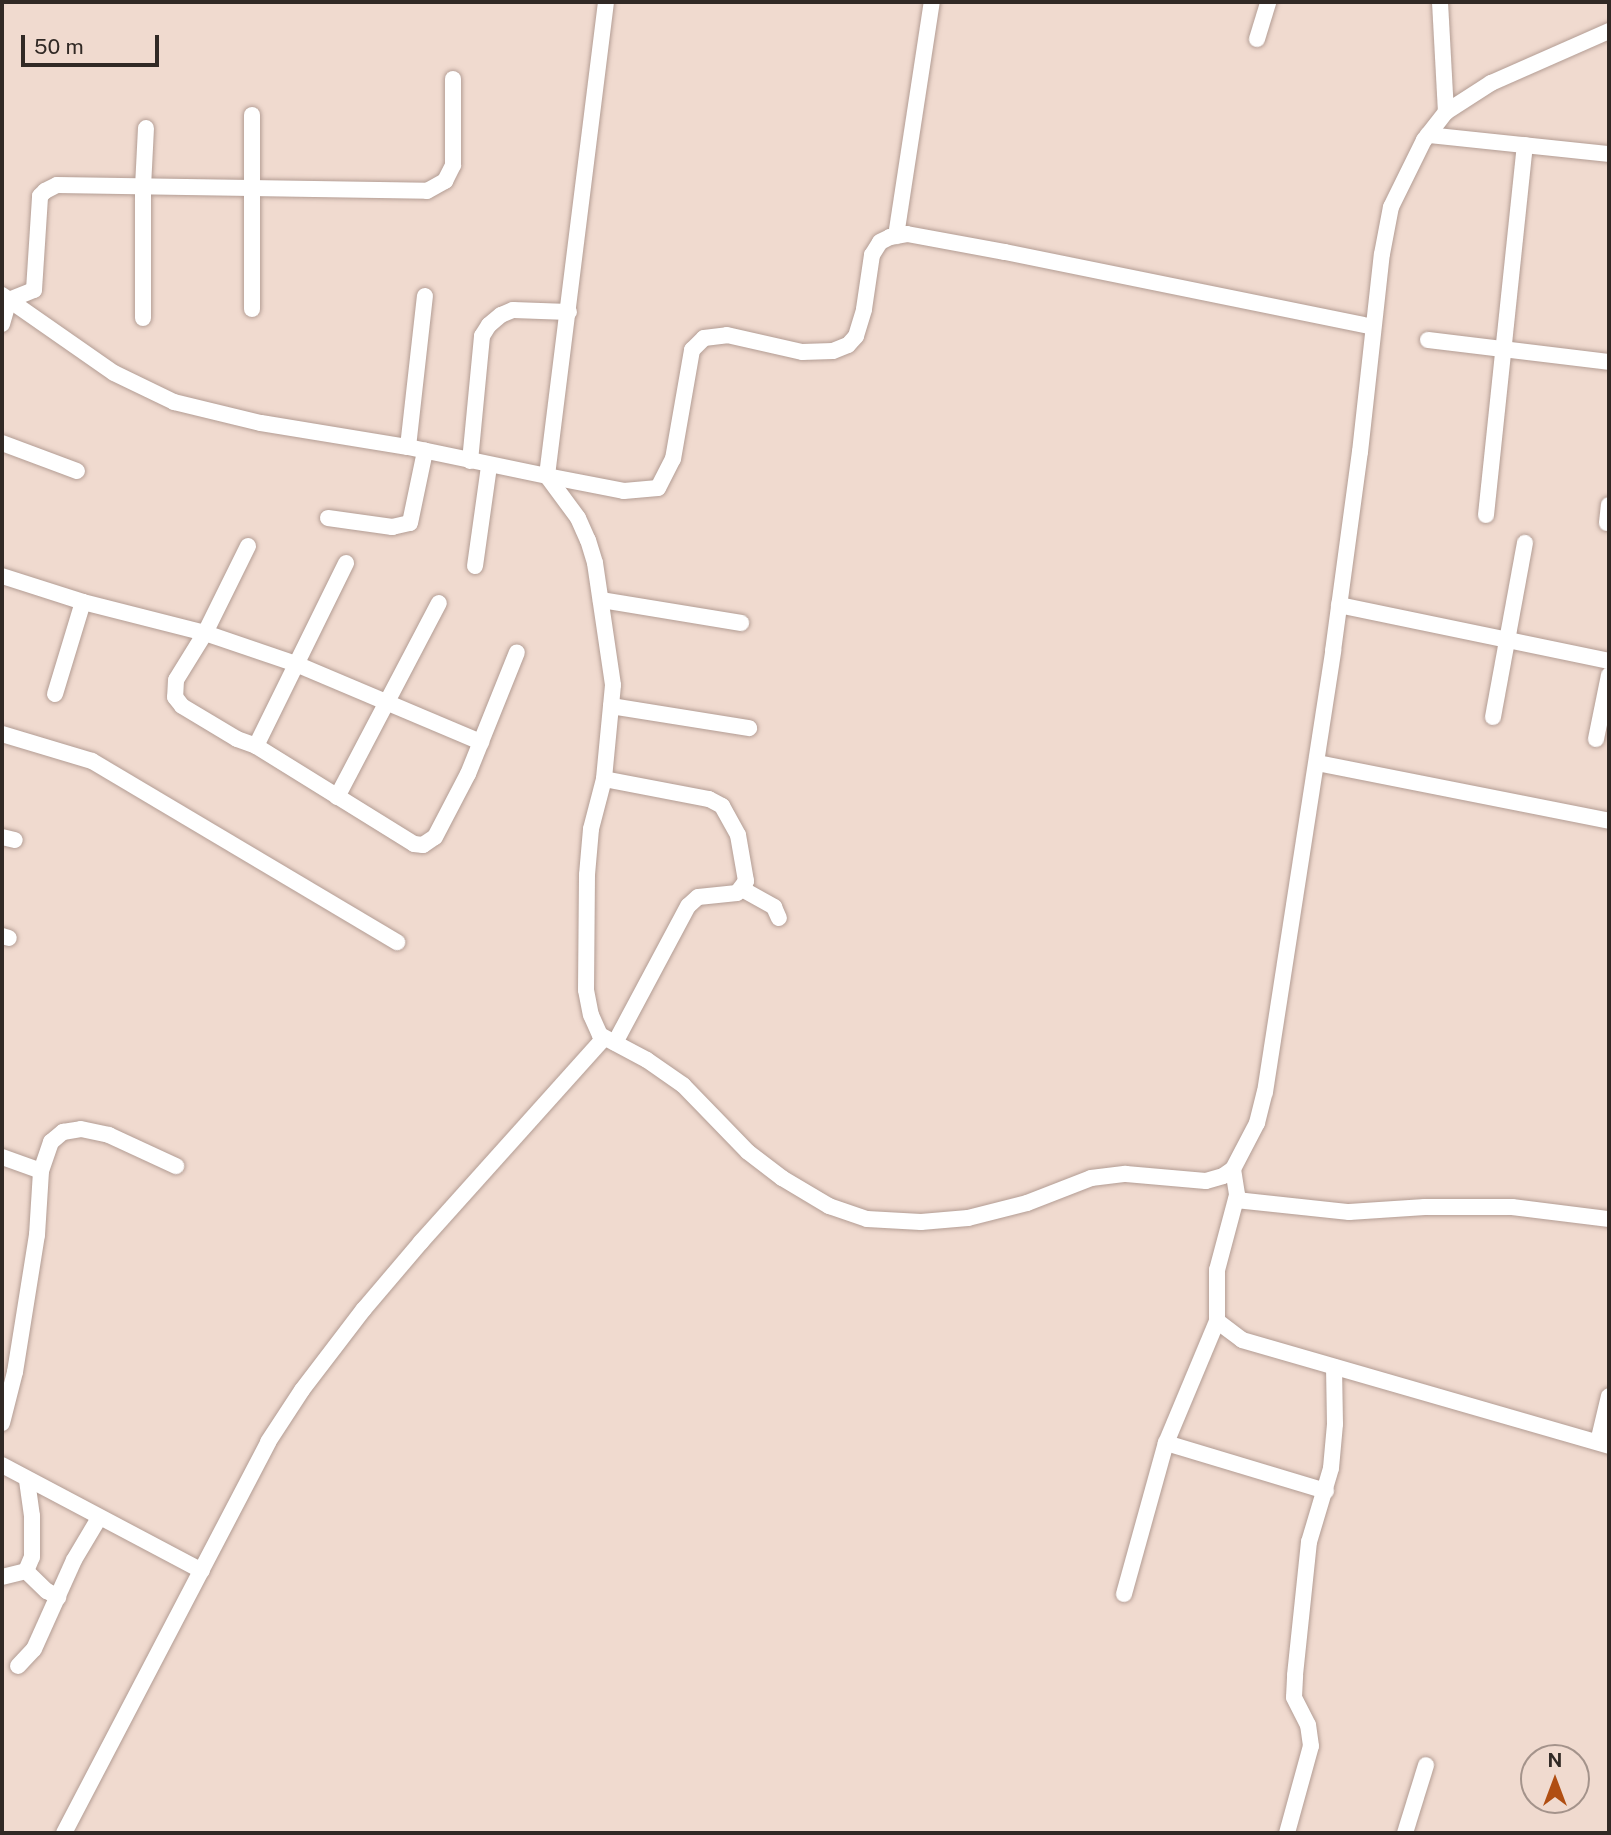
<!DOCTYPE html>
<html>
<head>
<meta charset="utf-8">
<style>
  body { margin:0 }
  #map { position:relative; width:1611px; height:1835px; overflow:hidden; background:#f0dacf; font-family:"Public Sans",sans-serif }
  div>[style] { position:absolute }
  .roads { filter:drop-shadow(0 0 2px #b39d94) drop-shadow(0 0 2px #b39d94) }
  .street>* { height:16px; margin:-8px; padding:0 8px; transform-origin:8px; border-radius:8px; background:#fff }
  span { translate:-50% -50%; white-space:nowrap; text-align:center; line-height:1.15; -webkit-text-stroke:5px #f0dacf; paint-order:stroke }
  .frame { position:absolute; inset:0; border:4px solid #312925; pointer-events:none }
  .north { position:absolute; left:1520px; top:1744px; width:70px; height:70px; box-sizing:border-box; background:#f0dacf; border:2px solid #a4938b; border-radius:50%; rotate:0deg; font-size:19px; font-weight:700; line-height:28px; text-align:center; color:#312925 }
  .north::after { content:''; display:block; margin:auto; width:24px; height:32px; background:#b04e12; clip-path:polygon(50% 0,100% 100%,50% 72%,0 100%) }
  .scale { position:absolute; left:21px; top:35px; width:138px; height:32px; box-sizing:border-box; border:4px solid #312925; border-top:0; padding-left:9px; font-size:21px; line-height:24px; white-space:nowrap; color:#312925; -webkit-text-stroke:5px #f0dacf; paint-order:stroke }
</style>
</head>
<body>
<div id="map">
  <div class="roads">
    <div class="street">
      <div style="left:606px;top:2px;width:478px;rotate:97.1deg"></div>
      <div style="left:547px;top:476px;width:78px;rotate:11deg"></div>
      <div style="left:624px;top:491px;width:34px;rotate:-5deg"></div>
      <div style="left:658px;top:488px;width:33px;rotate:-63deg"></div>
      <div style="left:673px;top:459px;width:111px;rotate:-80.1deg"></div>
      <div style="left:692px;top:350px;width:17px;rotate:-45deg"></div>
      <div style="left:704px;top:338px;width:23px;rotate:-7deg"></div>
      <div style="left:727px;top:335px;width:77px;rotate:12.8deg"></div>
      <div style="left:802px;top:352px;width:31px;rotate:-2deg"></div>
      <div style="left:833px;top:351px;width:16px;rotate:-22deg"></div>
      <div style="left:848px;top:345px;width:12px;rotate:-48deg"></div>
      <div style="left:856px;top:336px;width:28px;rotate:-73deg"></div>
      <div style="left:864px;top:309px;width:55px;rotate:-81.6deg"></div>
      <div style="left:872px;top:255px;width:15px;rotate:-58deg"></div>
      <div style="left:880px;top:242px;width:11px;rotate:-27deg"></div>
      <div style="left:890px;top:237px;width:17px;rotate:-10deg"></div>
      <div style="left:907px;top:234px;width:100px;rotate:10.4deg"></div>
      <div style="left:1005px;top:252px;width:375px;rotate:11.5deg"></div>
      <div style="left:1440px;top:2px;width:110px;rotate:86.9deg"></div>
      <div style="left:1257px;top:39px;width:39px;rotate:-73deg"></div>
      <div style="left:252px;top:115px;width:194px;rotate:90deg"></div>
      <div style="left:1428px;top:135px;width:182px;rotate:6deg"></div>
      <div style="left:896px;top:236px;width:237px;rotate:-81.3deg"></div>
      <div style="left:2px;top:295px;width:136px;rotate:34.9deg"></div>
      <div style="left:114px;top:373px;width:67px;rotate:25.8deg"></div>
      <div style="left:174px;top:402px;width:89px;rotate:13.6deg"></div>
      <div style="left:261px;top:423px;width:149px;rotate:9.3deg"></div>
      <div style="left:408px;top:447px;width:142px;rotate:11.8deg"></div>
      <div style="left:547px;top:476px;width:52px;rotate:53.6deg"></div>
      <div style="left:578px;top:518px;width:24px;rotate:66deg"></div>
      <div style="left:588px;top:540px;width:24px;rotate:73deg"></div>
      <div style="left:595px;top:563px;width:123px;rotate:81.6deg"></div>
      <div style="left:613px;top:685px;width:94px;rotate:95.5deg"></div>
      <div style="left:604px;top:779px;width:52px;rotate:104.6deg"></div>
      <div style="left:591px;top:829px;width:46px;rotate:95deg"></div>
      <div style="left:587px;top:875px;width:115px;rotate:90.5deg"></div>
      <div style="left:586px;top:990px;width:25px;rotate:79deg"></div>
      <div style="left:591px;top:1015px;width:22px;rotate:66deg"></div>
      <div style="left:600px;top:1035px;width:53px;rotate:28deg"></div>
      <div style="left:647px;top:1060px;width:44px;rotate:34.8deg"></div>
      <div style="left:683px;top:1085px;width:93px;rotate:45.9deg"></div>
      <div style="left:748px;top:1152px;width:43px;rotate:37.4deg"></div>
      <div style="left:782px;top:1178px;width:55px;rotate:30.8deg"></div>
      <div style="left:829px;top:1206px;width:40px;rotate:18.9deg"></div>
      <div style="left:867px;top:1219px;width:54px;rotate:3.2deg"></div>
      <div style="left:921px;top:1222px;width:47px;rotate:-4.9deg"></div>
      <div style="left:968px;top:1218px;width:61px;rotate:-14.3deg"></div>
      <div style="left:1027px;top:1203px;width:69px;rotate:-21.3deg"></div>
      <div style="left:1091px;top:1178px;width:35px;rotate:-7deg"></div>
      <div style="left:1126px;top:1174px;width:80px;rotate:5deg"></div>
      <div style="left:1206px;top:1181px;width:18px;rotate:-16deg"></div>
      <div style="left:1223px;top:1176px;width:12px;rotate:-35deg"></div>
      <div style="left:1233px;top:1169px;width:52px;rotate:-62.4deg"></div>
      <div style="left:1257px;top:1123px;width:32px;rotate:-76deg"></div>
      <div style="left:1265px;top:1092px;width:446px;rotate:-81.2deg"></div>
      <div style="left:1333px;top:651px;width:201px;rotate:-82.3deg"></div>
      <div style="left:1360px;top:452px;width:199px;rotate:-83.7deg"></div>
      <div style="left:1382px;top:254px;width:48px;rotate:-79.2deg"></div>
      <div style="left:1391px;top:207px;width:75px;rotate:-63.8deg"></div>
      <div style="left:1424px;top:140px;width:36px;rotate:-52deg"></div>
      <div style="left:1446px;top:112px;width:54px;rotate:-32.8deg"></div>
      <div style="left:1491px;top:83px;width:129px;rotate:-23.8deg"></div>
      <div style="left:143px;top:318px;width:131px;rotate:-90deg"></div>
      <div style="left:143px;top:187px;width:59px;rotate:-87.1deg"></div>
      <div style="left:2px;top:324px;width:25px;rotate:-74deg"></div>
      <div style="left:9px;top:300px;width:27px;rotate:-22deg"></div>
      <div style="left:34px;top:290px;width:94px;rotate:-86.3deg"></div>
      <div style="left:40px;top:196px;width:7px;rotate:-45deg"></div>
      <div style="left:45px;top:191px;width:13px;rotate:-27deg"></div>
      <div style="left:57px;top:185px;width:370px;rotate:0.9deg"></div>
      <div style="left:427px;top:191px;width:21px;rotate:-29deg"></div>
      <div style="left:445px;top:181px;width:18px;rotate:-63deg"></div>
      <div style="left:453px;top:165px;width:86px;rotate:-90deg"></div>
      <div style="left:1428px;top:340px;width:182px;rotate:6.9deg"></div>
      <div style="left:2px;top:443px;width:80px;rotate:20.5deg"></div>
      <div style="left:408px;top:447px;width:152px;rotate:-83.6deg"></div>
      <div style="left:470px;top:461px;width:126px;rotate:-84.5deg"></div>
      <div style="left:482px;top:336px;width:13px;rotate:-58deg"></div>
      <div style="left:489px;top:325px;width:16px;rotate:-40deg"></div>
      <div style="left:501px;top:315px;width:13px;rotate:-23deg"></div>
      <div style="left:513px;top:310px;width:56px;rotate:2deg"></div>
      <div style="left:1486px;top:515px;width:372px;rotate:-84deg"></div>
      <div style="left:328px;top:518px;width:65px;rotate:8deg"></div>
      <div style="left:392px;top:527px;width:18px;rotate:-13deg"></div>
      <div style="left:410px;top:523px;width:74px;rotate:-78.2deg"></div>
      <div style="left:1607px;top:523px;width:18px;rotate:-84deg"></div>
      <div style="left:248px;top:546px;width:97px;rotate:116.3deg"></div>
      <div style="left:205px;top:633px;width:55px;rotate:121.7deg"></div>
      <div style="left:176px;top:680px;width:17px;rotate:93deg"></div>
      <div style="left:175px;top:697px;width:11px;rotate:52deg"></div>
      <div style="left:182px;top:706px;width:64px;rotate:31deg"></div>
      <div style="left:237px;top:739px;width:20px;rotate:20deg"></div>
      <div style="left:256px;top:746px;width:186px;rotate:31.8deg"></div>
      <div style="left:414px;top:844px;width:9px;rotate:6deg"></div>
      <div style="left:423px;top:845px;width:14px;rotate:-34deg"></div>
      <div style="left:435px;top:837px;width:71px;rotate:-62.4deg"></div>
      <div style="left:468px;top:774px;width:131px;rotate:-68.1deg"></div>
      <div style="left:475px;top:566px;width:101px;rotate:-82deg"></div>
      <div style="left:2px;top:576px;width:85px;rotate:17.8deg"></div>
      <div style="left:83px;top:602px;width:126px;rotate:14.3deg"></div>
      <div style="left:205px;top:633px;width:96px;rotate:18.8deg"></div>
      <div style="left:296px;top:664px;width:201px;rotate:22.9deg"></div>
      <div style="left:601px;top:600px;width:142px;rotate:9.3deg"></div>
      <div style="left:1339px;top:605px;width:276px;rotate:11.7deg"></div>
      <div style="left:55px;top:694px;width:96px;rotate:-73.1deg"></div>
      <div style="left:611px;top:706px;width:140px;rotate:9.1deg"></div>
      <div style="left:1493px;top:717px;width:177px;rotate:-79.6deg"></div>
      <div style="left:2px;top:734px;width:94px;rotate:16.7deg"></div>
      <div style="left:92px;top:761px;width:355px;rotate:30.7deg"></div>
      <div style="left:1596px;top:739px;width:65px;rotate:-78.5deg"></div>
      <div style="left:256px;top:746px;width:204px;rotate:-63.8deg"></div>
      <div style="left:1317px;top:763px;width:298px;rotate:11.2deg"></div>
      <div style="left:604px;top:779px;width:107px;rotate:10.8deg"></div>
      <div style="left:709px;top:799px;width:15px;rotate:28deg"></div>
      <div style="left:722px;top:806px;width:33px;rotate:61deg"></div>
      <div style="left:738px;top:835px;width:47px;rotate:80.1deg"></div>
      <div style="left:746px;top:881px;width:15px;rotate:127deg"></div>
      <div style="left:737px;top:893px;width:39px;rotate:174deg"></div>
      <div style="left:698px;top:897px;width:13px;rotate:138deg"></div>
      <div style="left:688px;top:906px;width:155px;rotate:118.1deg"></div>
      <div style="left:337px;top:797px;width:219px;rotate:-62.3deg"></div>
      <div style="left:2px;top:837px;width:13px;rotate:13deg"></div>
      <div style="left:742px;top:889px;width:37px;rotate:29deg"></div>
      <div style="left:774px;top:907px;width:12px;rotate:66deg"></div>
      <div style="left:2px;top:936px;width:7px;rotate:16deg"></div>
      <div style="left:2px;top:1157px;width:41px;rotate:19.7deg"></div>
      <div style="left:1233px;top:1169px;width:26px;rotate:81deg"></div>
      <div style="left:1237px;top:1195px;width:78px;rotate:104.9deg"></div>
      <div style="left:1217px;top:1270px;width:51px;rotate:90deg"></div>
      <div style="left:1217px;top:1321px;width:31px;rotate:37deg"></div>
      <div style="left:1242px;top:1340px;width:382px;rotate:16.1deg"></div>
      <div style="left:1236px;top:1200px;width:114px;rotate:6.1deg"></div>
      <div style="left:1349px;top:1212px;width:76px;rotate:-3.8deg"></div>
      <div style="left:1425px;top:1207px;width:87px"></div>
      <div style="left:1512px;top:1207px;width:98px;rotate:7.1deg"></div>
      <div style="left:2px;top:1423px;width:53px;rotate:-75.7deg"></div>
      <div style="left:15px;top:1372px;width:139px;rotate:-80.9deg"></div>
      <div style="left:37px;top:1235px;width:64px;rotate:-86.4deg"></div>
      <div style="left:41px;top:1171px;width:31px;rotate:-71deg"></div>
      <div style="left:51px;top:1142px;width:16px;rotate:-40deg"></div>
      <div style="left:63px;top:1132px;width:18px;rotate:-9deg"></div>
      <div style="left:81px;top:1129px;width:29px;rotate:12deg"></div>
      <div style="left:109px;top:1135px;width:74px;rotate:24.8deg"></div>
      <div style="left:1598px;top:1442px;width:47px;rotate:-76.6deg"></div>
      <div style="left:1166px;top:1443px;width:167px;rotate:16.7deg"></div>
      <div style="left:2px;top:1465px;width:226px;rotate:27.9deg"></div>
      <div style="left:26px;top:1571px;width:29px;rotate:44deg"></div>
      <div style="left:47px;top:1591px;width:13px;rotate:29deg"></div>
      <div style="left:2px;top:1577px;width:25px;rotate:-14deg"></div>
      <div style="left:26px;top:1571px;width:15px;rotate:-67deg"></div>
      <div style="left:32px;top:1557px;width:41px;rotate:-90deg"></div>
      <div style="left:32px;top:1516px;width:36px;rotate:-98deg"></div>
      <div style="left:1124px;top:1594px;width:157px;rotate:-74.5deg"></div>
      <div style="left:1166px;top:1443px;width:132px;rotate:-67.3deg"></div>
      <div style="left:18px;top:1666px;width:23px;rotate:-47deg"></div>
      <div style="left:34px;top:1649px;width:98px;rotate:-65.8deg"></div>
      <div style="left:74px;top:1560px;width:49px;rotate:-59.2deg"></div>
      <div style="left:64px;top:1833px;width:441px;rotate:-62.4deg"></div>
      <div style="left:268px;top:1442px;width:62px;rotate:-56.8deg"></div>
      <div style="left:302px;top:1390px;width:102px;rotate:-52.6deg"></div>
      <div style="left:364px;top:1309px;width:88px;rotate:-49.6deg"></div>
      <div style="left:421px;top:1242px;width:274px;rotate:-48.1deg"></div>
      <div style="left:1287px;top:1833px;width:90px;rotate:-74.6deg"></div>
      <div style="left:1311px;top:1746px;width:21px;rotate:-98deg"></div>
      <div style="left:1308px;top:1725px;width:31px;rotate:-117deg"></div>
      <div style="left:1294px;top:1697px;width:22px;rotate:-87deg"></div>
      <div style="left:1295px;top:1675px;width:134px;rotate:-84deg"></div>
      <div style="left:1309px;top:1542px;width:77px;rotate:-73.4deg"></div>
      <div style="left:1331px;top:1468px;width:44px;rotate:-84.8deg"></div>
      <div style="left:1335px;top:1424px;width:57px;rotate:-91deg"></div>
      <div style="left:1405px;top:1833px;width:71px;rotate:-72.8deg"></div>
    </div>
  </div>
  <div class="frame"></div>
  <div class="north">N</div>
  <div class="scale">50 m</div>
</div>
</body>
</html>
